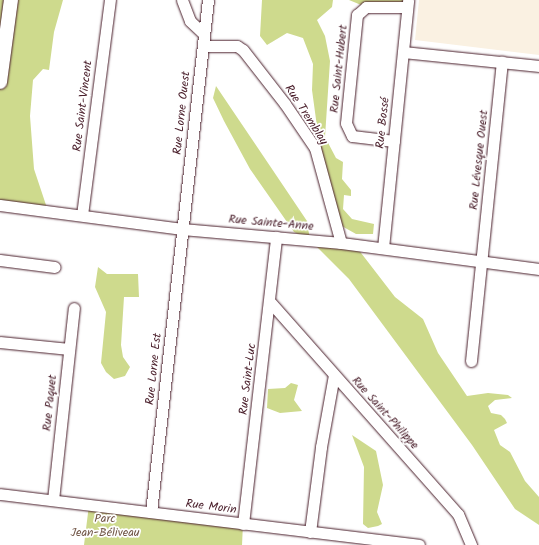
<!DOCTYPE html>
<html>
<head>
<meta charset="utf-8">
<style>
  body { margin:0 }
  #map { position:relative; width:539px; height:545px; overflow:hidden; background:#fff; font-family:Kalam,sans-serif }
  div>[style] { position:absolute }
  .built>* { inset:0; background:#faf1e2 }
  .green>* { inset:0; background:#ceda8d }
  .roads { filter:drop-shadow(0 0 1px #4a1f2b) drop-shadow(0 0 1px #4a1f2b) }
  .minor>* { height:11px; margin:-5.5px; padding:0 5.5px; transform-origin:5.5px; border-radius:5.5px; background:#fff }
  .major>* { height:14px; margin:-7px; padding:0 7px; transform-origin:7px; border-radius:7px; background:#fff }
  span { translate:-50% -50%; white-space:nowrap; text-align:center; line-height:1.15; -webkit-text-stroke:3.5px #fff; paint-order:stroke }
  .street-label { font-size:12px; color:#4a1f2b }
  .park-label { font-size:12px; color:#725748 }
</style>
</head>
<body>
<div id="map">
  <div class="built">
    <div style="clip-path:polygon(419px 0,539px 0,539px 55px,415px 40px)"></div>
  </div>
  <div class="green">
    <div style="clip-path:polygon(0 0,63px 0,54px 32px,49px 70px,43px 69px,33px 80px,30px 116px,34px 169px,48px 211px,0 205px)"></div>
    <div style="clip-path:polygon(262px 0,333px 0,332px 7px,317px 20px,325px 36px,330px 61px,325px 137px,336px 158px,343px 162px,342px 179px,351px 190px,351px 196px,344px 195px,343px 209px,352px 219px,374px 224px,373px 234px,356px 234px,340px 225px,328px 187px,318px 134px,312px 90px,313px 64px,303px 38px,287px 33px,267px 45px,260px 36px)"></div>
    <div style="clip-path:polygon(349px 0,408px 0,407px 7px,366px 7px)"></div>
    <div style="clip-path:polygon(216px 86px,307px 221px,310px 240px,358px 249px,395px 297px,423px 319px,438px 353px,467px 396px,488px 393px,508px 395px,512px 398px,495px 400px,488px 406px,491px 413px,501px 415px,505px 419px,507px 423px,494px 430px,500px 445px,510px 452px,525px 481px,539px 497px,539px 525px,515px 509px,472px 445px,349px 279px,310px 240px,294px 232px,250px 169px,224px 121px,213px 98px)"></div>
    <div style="clip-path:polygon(98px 267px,107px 274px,138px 274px,139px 297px,124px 297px,121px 345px,123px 357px,130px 367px,125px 376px,114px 379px,106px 372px,101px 363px,106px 312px,95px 287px)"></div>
    <div style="clip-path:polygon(291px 383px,298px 385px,294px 400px,302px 411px,280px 413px,267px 408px,268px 389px,285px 388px)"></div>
    <div style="clip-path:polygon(352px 435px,376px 451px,383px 485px,377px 512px,382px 524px,378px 526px,368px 528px,363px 524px,364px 467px)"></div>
    <div style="clip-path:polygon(89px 505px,243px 524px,242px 545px,84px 545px)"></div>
  </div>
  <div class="roads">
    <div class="minor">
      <div style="left:182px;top:0;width:22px;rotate:69deg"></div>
      <div style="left:190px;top:21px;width:19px;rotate:43deg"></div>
      <div style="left:203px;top:46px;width:34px"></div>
      <div style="left:237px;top:46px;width:7px;rotate:34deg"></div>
      <div style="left:243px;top:50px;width:68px;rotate:52.1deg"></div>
      <div style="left:285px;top:104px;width:53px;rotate:55.7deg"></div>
      <div style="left:315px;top:148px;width:98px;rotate:74.7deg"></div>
      <div style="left:403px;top:52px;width:137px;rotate:5.9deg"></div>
      <div style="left:394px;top:141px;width:42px;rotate:-173.2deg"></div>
      <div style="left:352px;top:136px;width:14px;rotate:-115deg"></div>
      <div style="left:346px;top:123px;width:109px;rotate:-84.2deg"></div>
      <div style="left:357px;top:15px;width:12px;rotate:-42deg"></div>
      <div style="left:366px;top:7px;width:41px"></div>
      <div style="left:0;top:205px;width:184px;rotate:7.5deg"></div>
      <div style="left:182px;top:229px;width:160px;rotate:5deg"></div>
      <div style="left:341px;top:243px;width:200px;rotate:7.5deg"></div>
      <div style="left:82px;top:215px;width:217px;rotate:-82.6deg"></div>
      <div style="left:383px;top:248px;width:249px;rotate:-84.2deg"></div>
      <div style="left:0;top:260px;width:55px;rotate:7.3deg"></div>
      <div style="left:271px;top:303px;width:282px;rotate:48.5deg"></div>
      <div style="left:458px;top:514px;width:34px;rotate:67deg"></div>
      <div style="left:0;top:342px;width:69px;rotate:5.8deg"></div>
      <div style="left:471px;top:361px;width:301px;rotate:-84.1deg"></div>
      <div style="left:0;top:494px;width:422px;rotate:6.9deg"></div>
      <div style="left:53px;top:500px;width:193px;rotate:-83.8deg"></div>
      <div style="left:151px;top:512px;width:515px;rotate:-83.65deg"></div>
      <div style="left:243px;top:524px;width:289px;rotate:-83.4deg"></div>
      <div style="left:310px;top:532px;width:86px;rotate:-82.6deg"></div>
      <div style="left:321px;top:447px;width:73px;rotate:-79.8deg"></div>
    </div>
    <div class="major">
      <div style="left:0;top:82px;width:83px;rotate:-82.4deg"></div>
    </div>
  </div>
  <div class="street-label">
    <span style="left:339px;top:69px;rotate:-84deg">Rue Saint-Hubert</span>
    <span style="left:83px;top:106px;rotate:-83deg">Rue Saint-Vincent</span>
    <span style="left:182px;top:113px;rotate:-84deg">Rue Lorne Ouest</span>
    <span style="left:306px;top:115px;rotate:57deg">Rue Tremblay</span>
    <span style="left:383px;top:123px;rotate:-84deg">Rue Bossé</span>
    <span style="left:479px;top:160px;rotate:-84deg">Rue Lévesque Ouest</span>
    <span style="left:271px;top:223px;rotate:5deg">Rue Sainte-Anne</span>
    <span style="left:154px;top:369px;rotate:-84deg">Rue Lorne Est</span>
    <span style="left:248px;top:379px;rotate:-83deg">Rue Saint-Luc</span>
    <span style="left:50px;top:403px;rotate:-84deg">Rue Paquet</span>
    <span style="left:385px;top:413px;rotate:48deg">Rue Saint-Philippe</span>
    <span style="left:211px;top:507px;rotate:7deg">Rue Morin</span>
  </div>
  <div class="park-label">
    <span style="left:105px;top:526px">Parc<br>Jean-Béliveau</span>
  </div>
</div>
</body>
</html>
